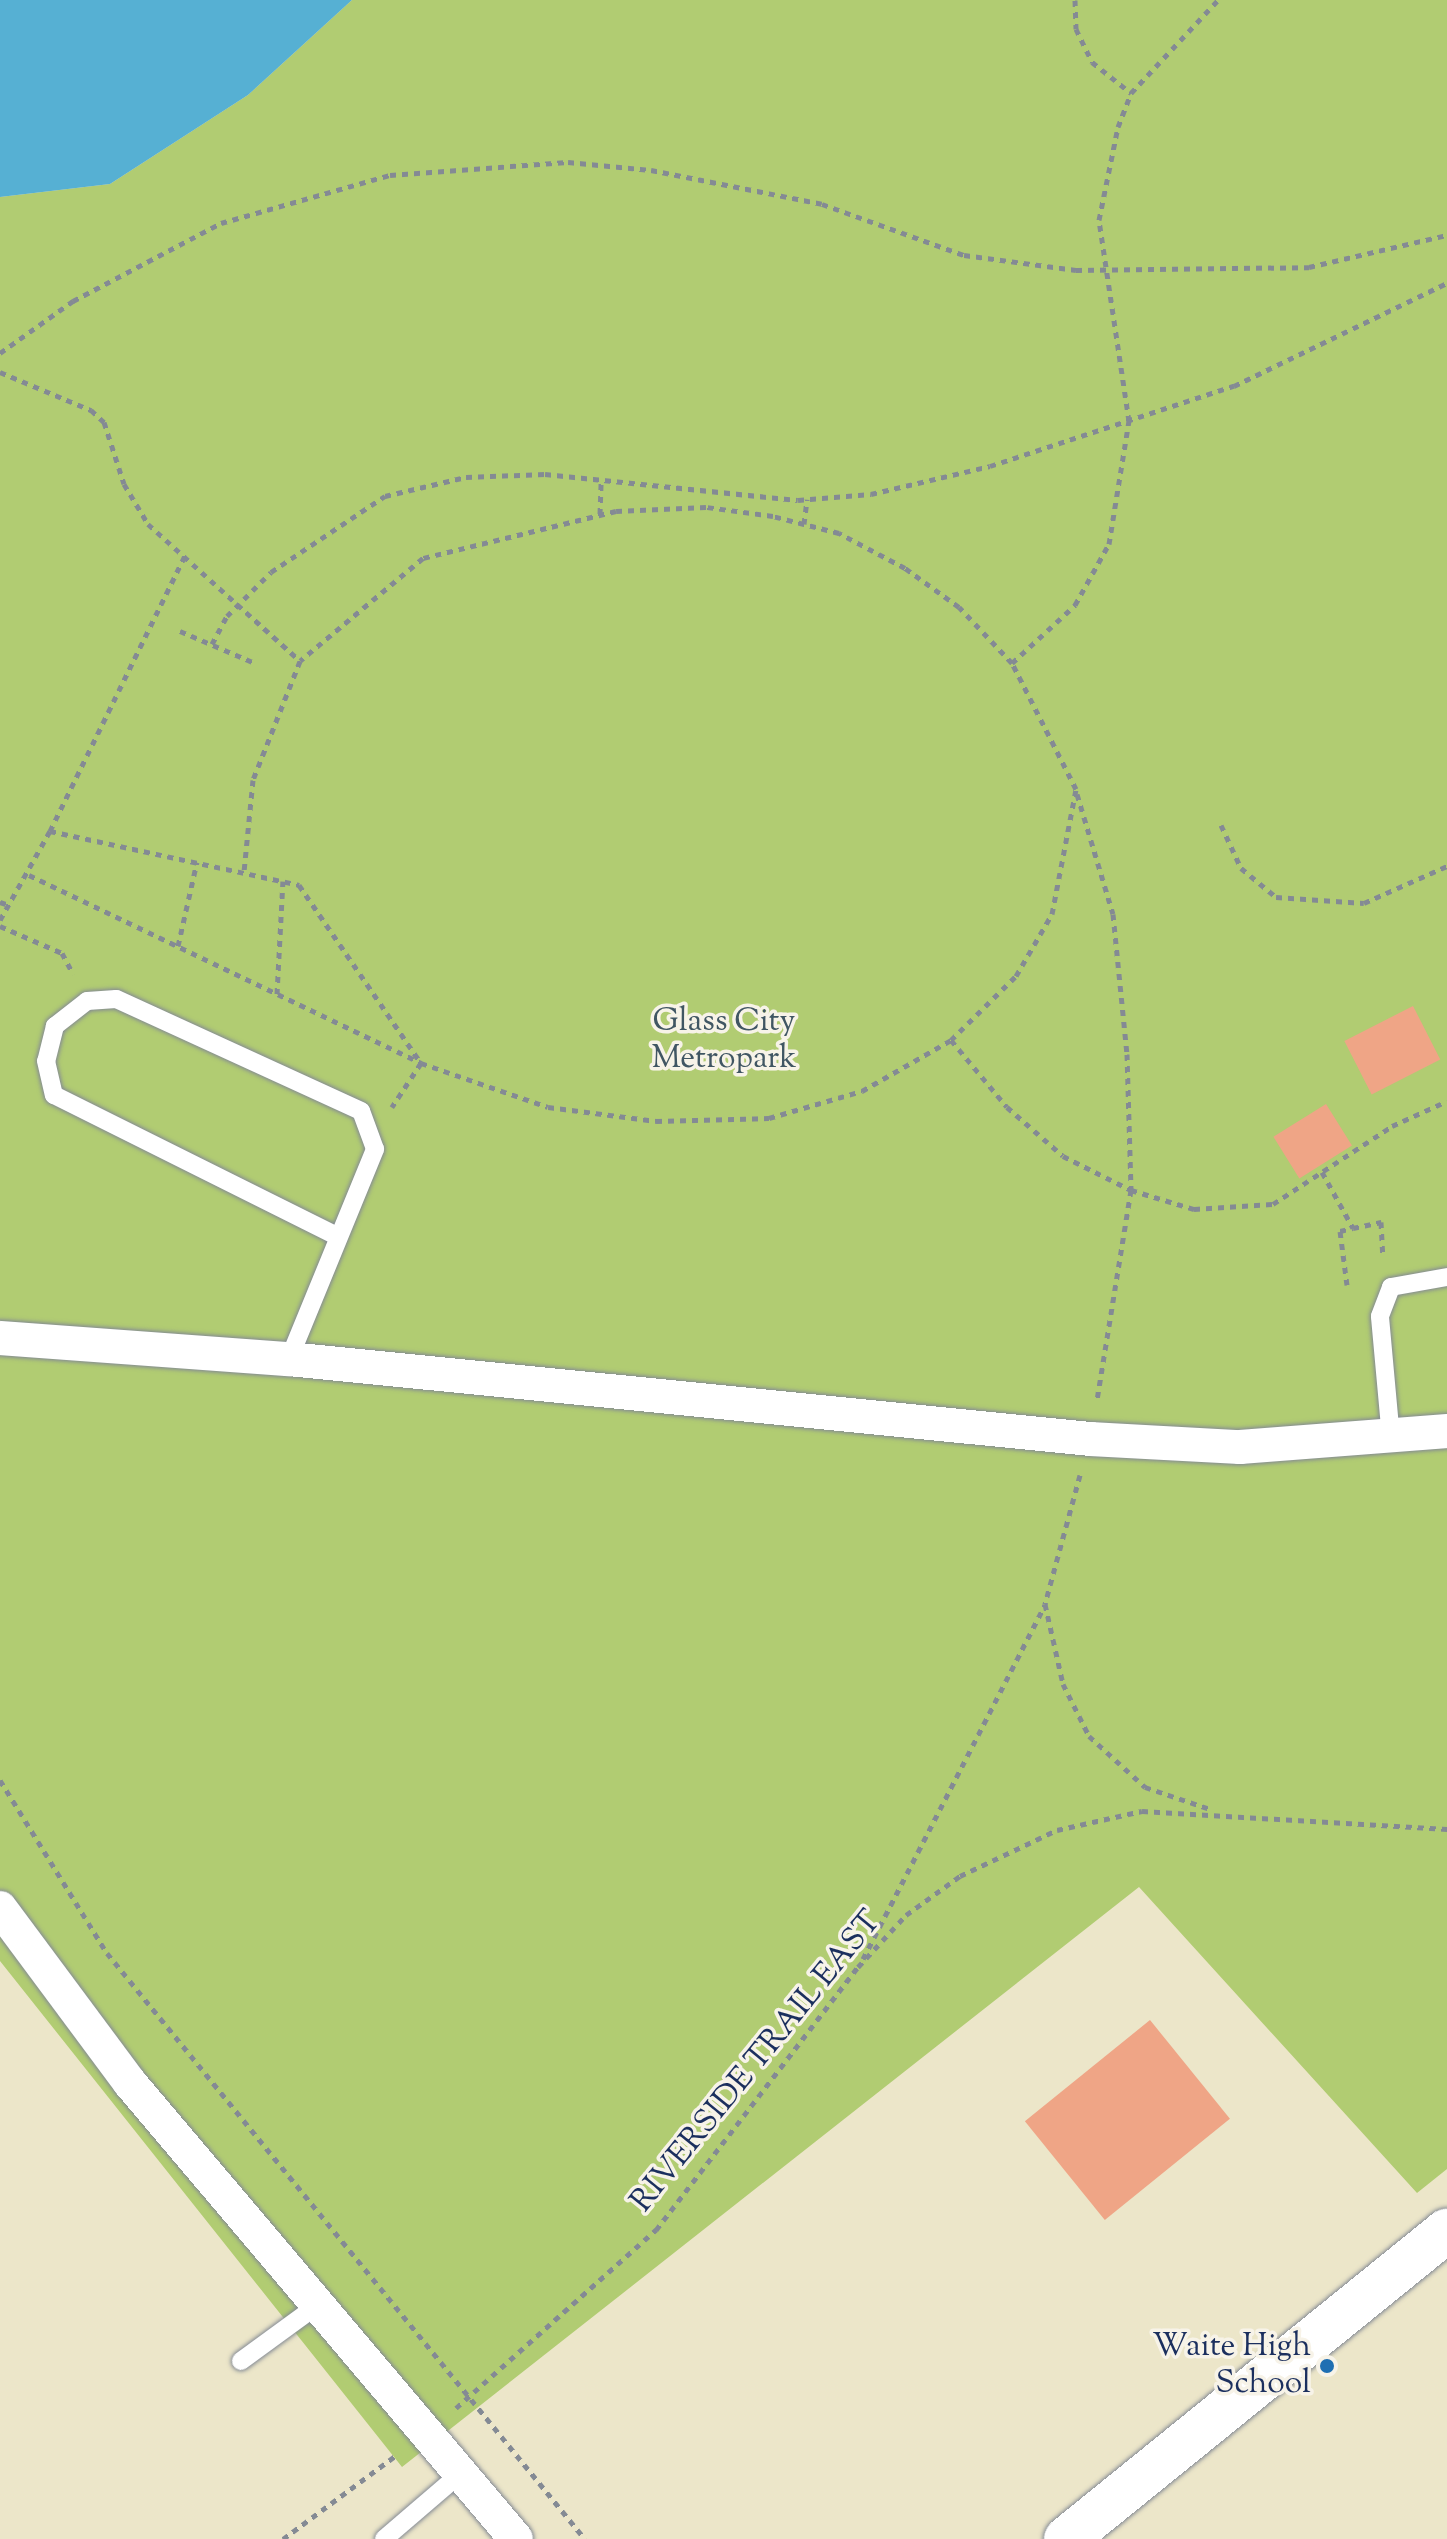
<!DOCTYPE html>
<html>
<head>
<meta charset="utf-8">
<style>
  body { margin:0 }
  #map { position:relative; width:1447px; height:2539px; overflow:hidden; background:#ece6c9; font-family:"Sorts Mill Goudy",serif }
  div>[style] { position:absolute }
  .green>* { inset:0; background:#b1cc72 }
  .water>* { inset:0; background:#56b0d3 }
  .building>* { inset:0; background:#efa586; transform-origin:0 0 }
  .path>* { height:5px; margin-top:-2.5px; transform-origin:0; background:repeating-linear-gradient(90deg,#848a94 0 6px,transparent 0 12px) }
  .roads { filter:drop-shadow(0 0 2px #848a94) drop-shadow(0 0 2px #848a94) }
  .service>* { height:18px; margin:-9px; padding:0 9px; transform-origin:9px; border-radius:9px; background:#fff }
  .minor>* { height:34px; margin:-17px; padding:0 17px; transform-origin:17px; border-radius:17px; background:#fff }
  .secondary>* { height:44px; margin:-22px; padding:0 22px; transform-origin:22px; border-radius:22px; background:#fff }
  .path-bridge>* { height:5px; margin-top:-2.5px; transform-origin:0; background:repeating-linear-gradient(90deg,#848a94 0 6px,transparent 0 12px) }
  .dots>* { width:22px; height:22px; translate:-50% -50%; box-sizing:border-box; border:4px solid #f7f3e8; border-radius:50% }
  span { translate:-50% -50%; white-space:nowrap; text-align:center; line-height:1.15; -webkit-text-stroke:7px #f7f3e8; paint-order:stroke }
  .park-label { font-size:32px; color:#405663 }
  .street-label { font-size:32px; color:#1b2f5e }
  .poi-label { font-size:32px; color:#1b2f5e }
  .right { translate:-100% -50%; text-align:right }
</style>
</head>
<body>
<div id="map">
  <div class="green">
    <div style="clip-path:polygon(352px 0,1447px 0,1447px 2169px,1417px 2193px,1139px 1887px,402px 2467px,0 1961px,0 197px,110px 184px,248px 95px)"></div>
  </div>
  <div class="water">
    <div style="clip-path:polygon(0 0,352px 0,248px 95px,110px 184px,0 197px)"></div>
  </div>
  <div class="building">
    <div style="left:1413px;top:1006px;width:60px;height:77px;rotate:63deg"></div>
    <div style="left:1326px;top:1104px;width:49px;height:62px;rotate:58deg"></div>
    <div style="left:1150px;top:2020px;width:127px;height:161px;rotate:51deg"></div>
  </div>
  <div class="path">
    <div style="left:1075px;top:0;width:29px;rotate:88deg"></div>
    <div style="left:1076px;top:29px;width:37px;rotate:64deg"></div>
    <div style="left:1092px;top:62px;width:50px;rotate:38.5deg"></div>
    <div style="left:0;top:353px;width:90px;rotate:-35.5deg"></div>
    <div style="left:73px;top:301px;width:167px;rotate:-27.8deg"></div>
    <div style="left:221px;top:223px;width:176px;rotate:-15.9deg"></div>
    <div style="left:390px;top:175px;width:178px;rotate:-4.2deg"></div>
    <div style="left:568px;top:162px;width:83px;rotate:5.5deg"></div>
    <div style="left:651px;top:170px;width:174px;rotate:11.2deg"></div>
    <div style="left:822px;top:204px;width:151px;rotate:19.8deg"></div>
    <div style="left:964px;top:255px;width:113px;rotate:7.6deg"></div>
    <div style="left:1076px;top:270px;width:233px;rotate:-0.7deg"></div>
    <div style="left:1309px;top:267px;width:142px;rotate:-13.1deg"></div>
    <div style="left:0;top:372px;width:99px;rotate:22.7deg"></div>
    <div style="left:91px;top:410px;width:18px;rotate:43deg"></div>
    <div style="left:104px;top:422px;width:65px;rotate:72.1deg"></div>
    <div style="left:124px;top:484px;width:47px;rotate:59deg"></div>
    <div style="left:148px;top:524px;width:205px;rotate:42deg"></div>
    <div style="left:600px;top:514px;width:33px;rotate:-88deg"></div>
    <div style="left:804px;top:524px;width:25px;rotate:-83deg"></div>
    <div style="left:271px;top:572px;width:137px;rotate:-33.7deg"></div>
    <div style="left:385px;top:496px;width:83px;rotate:-13.2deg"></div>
    <div style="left:466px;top:477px;width:79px;rotate:-2.2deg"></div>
    <div style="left:545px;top:474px;width:254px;rotate:5.9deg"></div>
    <div style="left:798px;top:500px;width:73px;rotate:-4.7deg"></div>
    <div style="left:871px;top:494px;width:122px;rotate:-13.2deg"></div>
    <div style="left:990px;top:466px;width:257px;rotate:-18.2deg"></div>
    <div style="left:1234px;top:386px;width:237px;rotate:-25.8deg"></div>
    <div style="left:180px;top:631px;width:82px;rotate:23.1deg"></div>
    <div style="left:212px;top:644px;width:32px;rotate:-62deg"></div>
    <div style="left:1012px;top:663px;width:86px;rotate:-42.6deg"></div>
    <div style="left:1075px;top:605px;width:70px;rotate:-60.9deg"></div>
    <div style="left:1109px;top:544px;width:125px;rotate:-80.8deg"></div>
    <div style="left:1129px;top:421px;width:203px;rotate:-98.5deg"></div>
    <div style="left:1099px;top:220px;width:95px;rotate:-78.5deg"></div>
    <div style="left:1118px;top:127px;width:36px;rotate:-69deg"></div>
    <div style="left:1131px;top:93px;width:127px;rotate:-46.9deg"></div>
    <div style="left:1077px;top:794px;width:125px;rotate:73.3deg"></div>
    <div style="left:1113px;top:914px;width:141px;rotate:84.3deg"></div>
    <div style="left:1127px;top:1054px;width:136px;rotate:88.3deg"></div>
    <div style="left:1131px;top:1190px;width:212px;rotate:99.2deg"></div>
    <div style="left:1221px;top:825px;width:47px;rotate:65.1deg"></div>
    <div style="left:1241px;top:868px;width:45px;rotate:39.6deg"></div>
    <div style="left:1276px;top:897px;width:88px;rotate:3.9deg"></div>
    <div style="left:1364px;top:903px;width:91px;rotate:-24deg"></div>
    <div style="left:50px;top:831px;width:307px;rotate:-63.9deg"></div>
    <div style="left:29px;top:875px;width:435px;rotate:25.6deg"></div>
    <div style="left:421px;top:1063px;width:134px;rotate:19.1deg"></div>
    <div style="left:548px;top:1107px;width:109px;rotate:7.4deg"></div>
    <div style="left:656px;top:1121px;width:113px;rotate:-1.5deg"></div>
    <div style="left:769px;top:1118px;width:97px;rotate:-16.2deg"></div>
    <div style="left:862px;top:1091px;width:103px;rotate:-29.8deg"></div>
    <div style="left:951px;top:1040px;width:91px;rotate:-44.6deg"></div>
    <div style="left:1016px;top:976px;width:72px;rotate:-59.9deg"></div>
    <div style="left:1052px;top:914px;width:127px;rotate:-79.1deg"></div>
    <div style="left:1076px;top:789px;width:141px;rotate:-116.9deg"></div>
    <div style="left:1012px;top:663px;width:77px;rotate:-133.4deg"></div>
    <div style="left:959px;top:607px;width:67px;rotate:-144.2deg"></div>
    <div style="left:905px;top:568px;width:75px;rotate:-152.1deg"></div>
    <div style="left:839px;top:533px;width:68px;rotate:-165.6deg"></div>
    <div style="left:773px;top:516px;width:68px;rotate:-172.3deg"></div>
    <div style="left:706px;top:507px;width:90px;rotate:177.5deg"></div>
    <div style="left:616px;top:511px;width:199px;rotate:166.3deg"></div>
    <div style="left:423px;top:558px;width:160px;rotate:140.1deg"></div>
    <div style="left:300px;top:661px;width:128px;rotate:111.6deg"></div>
    <div style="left:253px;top:780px;width:91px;rotate:95.6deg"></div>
    <div style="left:0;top:902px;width:9px;rotate:18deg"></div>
    <div style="left:0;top:920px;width:102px;rotate:-60.7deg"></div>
    <div style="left:50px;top:831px;width:255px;rotate:12.2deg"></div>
    <div style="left:299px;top:885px;width:216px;rotate:55.6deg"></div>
    <div style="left:421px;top:1063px;width:53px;rotate:123.4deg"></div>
    <div style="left:0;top:926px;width:68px;rotate:23.5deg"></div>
    <div style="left:62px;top:953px;width:24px;rotate:62deg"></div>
    <div style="left:178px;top:946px;width:86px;rotate:-77.3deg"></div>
    <div style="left:277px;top:994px;width:113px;rotate:-87deg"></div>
    <div style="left:951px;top:1040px;width:87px;rotate:50.1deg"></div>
    <div style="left:1007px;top:1107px;width:74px;rotate:41.2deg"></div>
    <div style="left:1063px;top:1156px;width:76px;rotate:26.6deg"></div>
    <div style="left:1131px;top:1190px;width:66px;rotate:16.8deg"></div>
    <div style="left:1194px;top:1209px;width:79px;rotate:-3.6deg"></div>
    <div style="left:1273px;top:1204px;width:142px;rotate:-33.2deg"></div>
    <div style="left:1392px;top:1126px;width:60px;rotate:-24.4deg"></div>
    <div style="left:1322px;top:1172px;width:64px;rotate:61deg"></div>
    <div style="left:1353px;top:1228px;width:29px;rotate:-12deg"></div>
    <div style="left:1381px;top:1222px;width:34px;rotate:87deg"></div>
    <div style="left:1347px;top:1285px;width:54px;rotate:-97.4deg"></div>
    <div style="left:1340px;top:1231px;width:13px;rotate:-13deg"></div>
    <div style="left:1080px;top:1475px;width:134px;rotate:105.2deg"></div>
    <div style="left:1045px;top:1604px;width:82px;rotate:77.3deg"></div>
    <div style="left:1063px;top:1684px;width:58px;rotate:63.4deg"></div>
    <div style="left:1089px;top:1736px;width:76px;rotate:42.3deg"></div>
    <div style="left:1145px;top:1787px;width:69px;rotate:18.7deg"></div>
    <div style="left:0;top:1780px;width:203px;rotate:58.3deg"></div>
    <div style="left:107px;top:1953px;width:756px;rotate:50.8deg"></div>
    <div style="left:863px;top:1959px;width:398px;rotate:-62.8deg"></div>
    <div style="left:456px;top:2408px;width:268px;rotate:-41.7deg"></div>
    <div style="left:656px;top:2230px;width:332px;rotate:-52.5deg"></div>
    <div style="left:858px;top:1967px;width:71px;rotate:-47.3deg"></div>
    <div style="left:906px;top:1915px;width:67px;rotate:-35.8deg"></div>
    <div style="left:960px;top:1876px;width:107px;rotate:-25.4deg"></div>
    <div style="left:1057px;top:1830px;width:87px;rotate:-12.6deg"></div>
    <div style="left:1142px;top:1811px;width:306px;rotate:3.4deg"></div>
    <div style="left:283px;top:2539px;width:139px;rotate:-36.5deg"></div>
  </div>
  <div class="roads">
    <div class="service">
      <div style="left:289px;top:1359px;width:227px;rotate:-67.7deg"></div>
      <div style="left:375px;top:1149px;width:40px;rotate:-110.2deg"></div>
      <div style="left:361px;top:1111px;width:269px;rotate:-155.4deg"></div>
      <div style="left:116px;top:999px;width:29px;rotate:176deg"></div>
      <div style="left:87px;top:1001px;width:41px;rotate:142deg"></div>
      <div style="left:55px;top:1026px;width:36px;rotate:104deg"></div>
      <div style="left:46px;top:1061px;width:35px;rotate:77deg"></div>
      <div style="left:54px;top:1095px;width:318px;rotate:26.5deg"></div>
      <div style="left:1391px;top:1438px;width:122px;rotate:-95.2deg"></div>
      <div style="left:1380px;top:1316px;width:31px;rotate:-69deg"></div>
      <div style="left:1391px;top:1287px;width:57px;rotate:-10.1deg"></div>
      <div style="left:241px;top:2361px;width:97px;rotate:-36.2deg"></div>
      <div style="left:384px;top:2539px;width:101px;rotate:-40.6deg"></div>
    </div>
    <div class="minor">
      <div style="left:0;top:1338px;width:290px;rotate:4.2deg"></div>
      <div style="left:289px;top:1359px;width:805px;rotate:5.7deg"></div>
      <div style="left:1090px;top:1439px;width:150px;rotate:3.1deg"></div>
      <div style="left:1240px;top:1447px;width:208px;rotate:-4.4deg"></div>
      <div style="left:0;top:1908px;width:218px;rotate:53.4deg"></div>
      <div style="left:130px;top:2083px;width:597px;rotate:49.75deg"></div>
    </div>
    <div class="secondary">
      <div style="left:1066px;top:2539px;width:490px;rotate:-39deg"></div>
    </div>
  </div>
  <div class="path-bridge">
    <div style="left:227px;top:616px;width:62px;rotate:-45deg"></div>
  </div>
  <div class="dots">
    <div style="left:1327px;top:2366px;background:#1f6fb2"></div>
  </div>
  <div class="park-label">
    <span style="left:724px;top:1041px">Glass City<br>Metropark</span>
  </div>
  <div class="street-label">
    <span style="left:757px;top:2062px;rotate:-51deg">RIVERSIDE TRAIL EAST</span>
  </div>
  <div class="poi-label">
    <span class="right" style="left:1311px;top:2366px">Waite High<br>School</span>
  </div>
</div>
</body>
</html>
